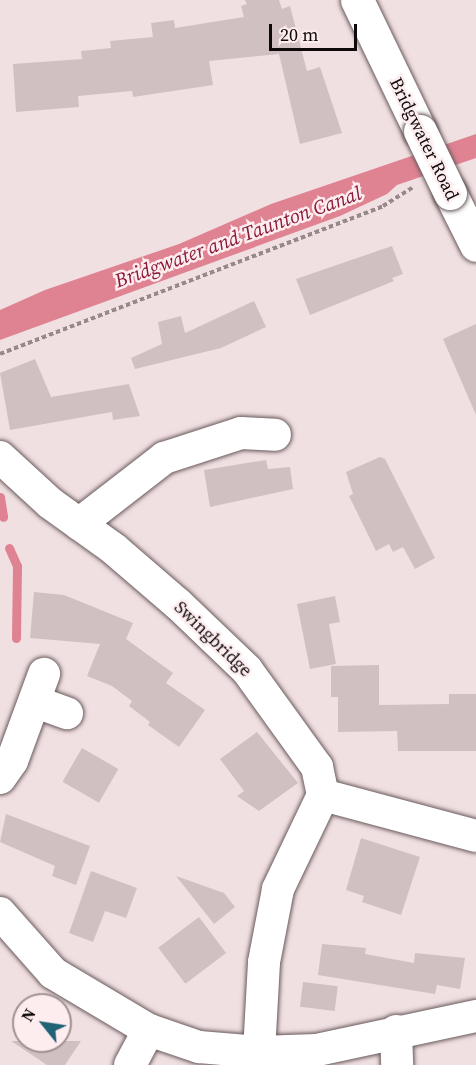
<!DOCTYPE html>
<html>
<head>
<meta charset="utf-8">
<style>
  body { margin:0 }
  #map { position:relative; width:476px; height:1065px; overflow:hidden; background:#f1e0e2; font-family:"Source Serif 4",serif }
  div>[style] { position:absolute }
  .water>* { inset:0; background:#df8392 }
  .stream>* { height:9px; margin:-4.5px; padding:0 4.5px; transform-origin:4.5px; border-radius:4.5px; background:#df8392 }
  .building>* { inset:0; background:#d0c0c2; transform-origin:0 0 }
  .path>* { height:4px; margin-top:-2px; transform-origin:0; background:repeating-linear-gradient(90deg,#95898a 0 4.5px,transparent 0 7.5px) }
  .roads { filter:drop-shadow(0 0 2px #695a5c) drop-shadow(0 0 2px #695a5c) }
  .minor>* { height:32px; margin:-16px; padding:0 16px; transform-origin:16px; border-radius:16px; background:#fff }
  .major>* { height:33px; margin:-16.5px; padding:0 16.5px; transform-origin:16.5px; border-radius:16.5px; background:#fff }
  .bridges { filter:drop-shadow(0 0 2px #695a5c) drop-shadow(0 0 2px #695a5c) }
  .major-bridge>* { height:33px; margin:-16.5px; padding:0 16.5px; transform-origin:16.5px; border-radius:16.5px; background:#fff }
  span { translate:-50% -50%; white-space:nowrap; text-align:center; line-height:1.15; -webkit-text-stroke:5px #feedef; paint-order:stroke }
  .street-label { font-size:18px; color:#0f0a0a }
  .water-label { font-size:20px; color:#881a3a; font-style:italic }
  .north { position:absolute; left:12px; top:993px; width:60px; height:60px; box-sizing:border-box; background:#feedef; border:2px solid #9e9293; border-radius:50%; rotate:300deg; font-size:16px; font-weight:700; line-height:24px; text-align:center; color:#0f0a0a }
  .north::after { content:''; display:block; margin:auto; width:21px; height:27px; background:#206376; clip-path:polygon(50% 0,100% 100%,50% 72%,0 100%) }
  .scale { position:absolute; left:269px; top:24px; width:88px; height:27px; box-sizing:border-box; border:3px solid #0f0a0a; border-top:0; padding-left:8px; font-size:18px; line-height:21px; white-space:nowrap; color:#0f0a0a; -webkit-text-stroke:4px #feedef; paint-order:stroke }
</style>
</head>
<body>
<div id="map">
  <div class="water">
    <div style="clip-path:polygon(476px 134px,476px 158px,397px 185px,387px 194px,340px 216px,0 340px,0 310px,45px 290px,179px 244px,271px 204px)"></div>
  </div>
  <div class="stream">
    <div style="left:0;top:497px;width:20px;rotate:81deg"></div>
    <div style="left:9px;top:548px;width:20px;rotate:66deg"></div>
    <div style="left:17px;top:566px;width:72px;rotate:90.8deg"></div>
  </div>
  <div class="building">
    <div style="clip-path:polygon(245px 0,279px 0,282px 9px,290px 6px,307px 71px,320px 67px,342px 133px,300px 144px,279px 54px,209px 61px,213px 85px,133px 97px,132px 91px,78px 96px,79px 107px,16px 112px,13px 64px,82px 59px,81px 51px,111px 48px,110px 41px,153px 37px,151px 23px,174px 20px,175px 28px,244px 17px,241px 6px,247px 4px)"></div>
    <div style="clip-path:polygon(392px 246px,403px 274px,392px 278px,394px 281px,310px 315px,296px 279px)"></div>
    <div style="clip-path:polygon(254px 301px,266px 327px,221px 348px,135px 369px,131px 358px,162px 344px,158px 322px,181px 316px,185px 333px)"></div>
    <div style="clip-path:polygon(476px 324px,476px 415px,443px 339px)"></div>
    <div style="clip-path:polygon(35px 359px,51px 397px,129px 384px,140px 416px,113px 420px,112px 412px,10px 430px,0 373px)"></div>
    <div style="clip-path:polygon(380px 457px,385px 459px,435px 558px,415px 569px,403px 547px,393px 552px,389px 544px,376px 551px,349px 496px,353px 494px,346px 472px)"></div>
    <div style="clip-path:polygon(266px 460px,268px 469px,290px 467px,293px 489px,210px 507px,204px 470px)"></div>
    <div style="clip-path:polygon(34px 592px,64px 595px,133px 623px,126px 639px,173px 673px,166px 683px,205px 710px,179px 747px,148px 725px,150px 722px,129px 706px,132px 701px,112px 686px,87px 676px,100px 644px,30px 638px)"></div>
    <div style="clip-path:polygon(335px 596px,340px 622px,329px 624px,336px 664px,310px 669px,297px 604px)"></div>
    <div style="clip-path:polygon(379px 665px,379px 705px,449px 704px,449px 694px,476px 694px,476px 751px,398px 751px,397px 731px,338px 732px,338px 697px,331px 697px,331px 666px)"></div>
    <div style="clip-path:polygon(257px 732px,298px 783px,259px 811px,237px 796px,244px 791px,220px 759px)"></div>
    <div style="left:82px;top:748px;width:42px;height:39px;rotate:30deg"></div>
    <div style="clip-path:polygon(6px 814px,90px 846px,76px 885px,52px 876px,55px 866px,0 842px)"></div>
    <div style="clip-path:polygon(361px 838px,420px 857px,401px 915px,362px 902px,364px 896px,346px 890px)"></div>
    <div style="clip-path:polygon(91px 871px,137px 888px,126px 918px,105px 911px,93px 942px,69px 933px)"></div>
    <div style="clip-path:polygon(176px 876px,224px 893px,235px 907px,214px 924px)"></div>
    <div style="left:199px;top:917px;width:45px;height:51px;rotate:53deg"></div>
    <div style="clip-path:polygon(322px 944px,366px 948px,365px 954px,414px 963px,415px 953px,465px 958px,460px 989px,437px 985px,435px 994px,318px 975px)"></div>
    <div style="left:303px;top:982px;width:35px;height:25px;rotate:7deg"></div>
    <div style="clip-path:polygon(11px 1041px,81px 1041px,65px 1065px,47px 1065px)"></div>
  </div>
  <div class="path">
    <div style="left:0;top:354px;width:411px;rotate:-21.1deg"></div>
    <div style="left:383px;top:206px;width:36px;rotate:-32deg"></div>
  </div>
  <div class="roads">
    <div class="minor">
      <div style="left:0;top:457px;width:68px;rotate:42.6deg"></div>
      <div style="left:50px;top:503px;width:79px;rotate:35.7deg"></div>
      <div style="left:114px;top:549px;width:84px;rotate:40.7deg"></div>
      <div style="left:178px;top:604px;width:95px;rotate:43.7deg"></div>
      <div style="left:247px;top:670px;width:120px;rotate:54.2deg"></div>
      <div style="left:317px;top:767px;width:29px;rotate:78deg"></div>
      <div style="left:79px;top:524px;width:108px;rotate:-37.8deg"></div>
      <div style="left:164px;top:458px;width:81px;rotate:-18deg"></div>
      <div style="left:241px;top:433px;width:34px;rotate:3deg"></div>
      <div style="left:36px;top:702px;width:33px;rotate:20deg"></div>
      <div style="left:0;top:778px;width:21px;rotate:-55deg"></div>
      <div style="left:12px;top:761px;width:93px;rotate:-69.8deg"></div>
      <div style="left:323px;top:795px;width:158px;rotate:15deg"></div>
      <div style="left:0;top:913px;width:80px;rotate:48.5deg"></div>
      <div style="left:53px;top:973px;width:112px;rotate:30.7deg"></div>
      <div style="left:149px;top:1030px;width:53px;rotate:18.8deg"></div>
      <div style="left:199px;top:1047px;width:60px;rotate:4.8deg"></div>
      <div style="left:259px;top:1052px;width:58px;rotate:-2deg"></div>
      <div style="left:317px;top:1050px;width:163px;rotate:-12.1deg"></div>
      <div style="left:396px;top:1031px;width:34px;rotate:88deg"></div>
      <div style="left:259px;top:1052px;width:90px;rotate:-86.8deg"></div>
      <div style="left:264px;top:962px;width:74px;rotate:-79.1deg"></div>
      <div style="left:278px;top:889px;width:104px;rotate:-64.4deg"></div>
      <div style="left:130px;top:1065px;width:40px;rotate:-62deg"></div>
    </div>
    <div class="major">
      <div style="left:357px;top:0;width:145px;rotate:64.3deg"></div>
      <div style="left:450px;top:193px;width:58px;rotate:63.4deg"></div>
    </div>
  </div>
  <div class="bridges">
    <div class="major-bridge">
      <div style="left:420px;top:131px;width:69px;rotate:64.2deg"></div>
    </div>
  </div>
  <div class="street-label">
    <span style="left:424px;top:139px;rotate:64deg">Bridgwater Road</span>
    <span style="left:213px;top:639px;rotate:44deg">Swingbridge</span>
  </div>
  <div class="water-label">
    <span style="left:238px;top:237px;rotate:-20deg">Bridgwater and Taunton Canal</span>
  </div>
  <div class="north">N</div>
  <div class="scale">20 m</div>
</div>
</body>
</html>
